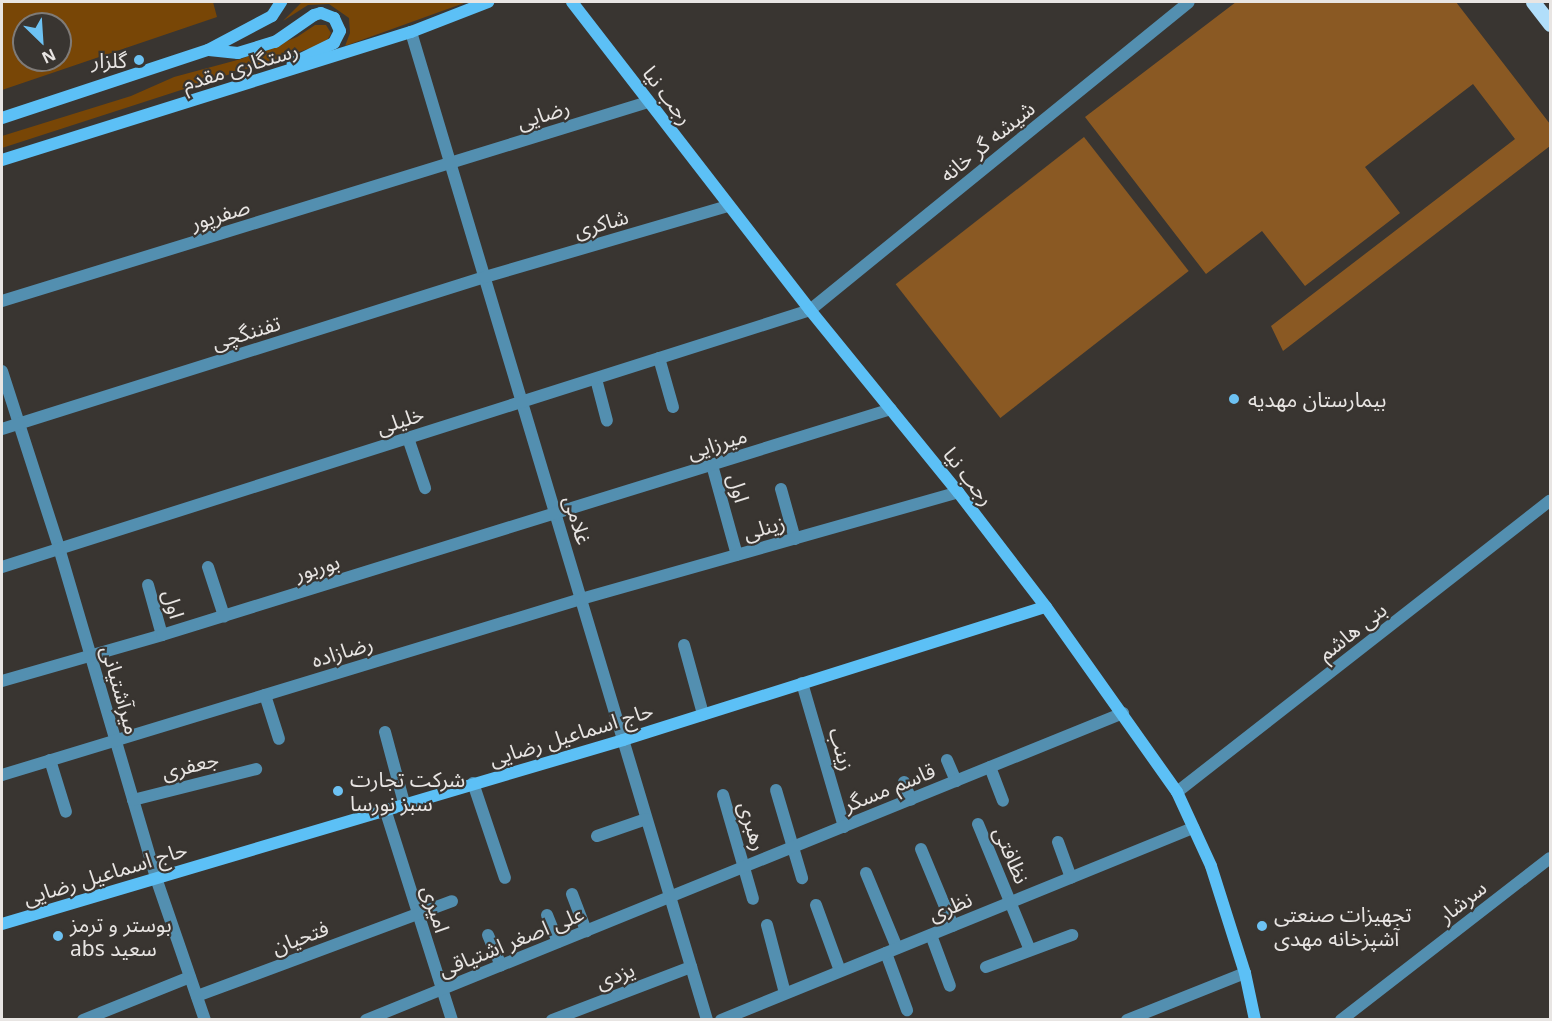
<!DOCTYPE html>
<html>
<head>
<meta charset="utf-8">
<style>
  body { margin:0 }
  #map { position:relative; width:1552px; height:1021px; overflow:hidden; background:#393531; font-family:"Noto Sans","Noto Sans Arabic",sans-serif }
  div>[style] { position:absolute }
  .green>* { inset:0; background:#784606 }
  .forest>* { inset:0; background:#8a5923; transform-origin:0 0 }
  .street>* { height:12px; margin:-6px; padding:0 6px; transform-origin:6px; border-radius:6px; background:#538fb0 }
  .secondary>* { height:12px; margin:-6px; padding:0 6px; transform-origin:6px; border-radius:6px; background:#5cc0f6 }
  .primary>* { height:15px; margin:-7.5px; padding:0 7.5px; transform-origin:7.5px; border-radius:7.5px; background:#b1defa }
  .dots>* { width:16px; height:16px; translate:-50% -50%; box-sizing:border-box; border:3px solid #393531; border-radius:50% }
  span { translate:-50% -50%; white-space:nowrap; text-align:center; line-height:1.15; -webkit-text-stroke:4.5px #393531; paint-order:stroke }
  .poi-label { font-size:21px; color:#e8e5e3 }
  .right { translate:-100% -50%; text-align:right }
  .left { translate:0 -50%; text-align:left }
  .street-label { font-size:21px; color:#e8e5e3 }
  .frame { position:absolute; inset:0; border:3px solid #e8e5e3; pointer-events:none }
  .north { position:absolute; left:12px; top:12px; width:60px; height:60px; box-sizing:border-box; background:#393531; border:2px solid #7f7b78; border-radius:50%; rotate:155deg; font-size:16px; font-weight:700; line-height:24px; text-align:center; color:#e8e5e3 }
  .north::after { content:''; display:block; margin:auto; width:21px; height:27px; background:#6dc2f3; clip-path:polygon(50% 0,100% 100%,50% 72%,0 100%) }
</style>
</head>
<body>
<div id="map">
  <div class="green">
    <div style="clip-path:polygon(evenodd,2px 2px,213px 2px,217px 17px,2px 90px,2px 2px,24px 24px,60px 24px,60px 60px,24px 60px,24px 24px)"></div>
    <div style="clip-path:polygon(302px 2px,467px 2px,345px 46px,350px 33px,349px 18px,329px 4px,308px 5px,283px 21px)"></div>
    <div style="clip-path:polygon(315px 25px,326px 25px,331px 33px,328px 39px,317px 46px,2px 148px,2px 136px,131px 96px,174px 77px,241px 59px,297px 37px)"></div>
  </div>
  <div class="forest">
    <div style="clip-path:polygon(1236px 2px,1456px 2px,1550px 124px,1550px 146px,1283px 351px,1271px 326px,1515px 139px,1473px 84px,1365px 167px,1400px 213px,1305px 286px,1262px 231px,1206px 274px,1085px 117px)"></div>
    <div style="left:1084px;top:137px;width:170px;height:239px;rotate:52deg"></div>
  </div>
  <div class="street">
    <div style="left:411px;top:32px;width:1031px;rotate:73.32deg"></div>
    <div style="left:2px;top:301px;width:676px;rotate:-17.12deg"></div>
    <div style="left:659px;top:358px;width:51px;rotate:74.1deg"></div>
    <div style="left:2px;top:371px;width:186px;rotate:72.1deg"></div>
    <div style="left:59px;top:548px;width:344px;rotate:73.6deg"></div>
    <div style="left:156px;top:878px;width:150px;rotate:71deg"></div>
    <div style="left:596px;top:379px;width:43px;rotate:75.3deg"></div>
    <div style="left:2px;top:429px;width:506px;rotate:-17.47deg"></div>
    <div style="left:485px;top:277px;width:253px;rotate:-16.3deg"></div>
    <div style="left:408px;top:438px;width:53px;rotate:71.2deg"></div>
    <div style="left:712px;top:465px;width:93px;rotate:74.5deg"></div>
    <div style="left:781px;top:489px;width:52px;rotate:74.4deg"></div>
    <div style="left:2px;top:567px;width:848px;rotate:-17.64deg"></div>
    <div style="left:810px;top:310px;width:488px;rotate:-39.1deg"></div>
    <div style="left:208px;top:567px;width:52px;rotate:71.9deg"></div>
    <div style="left:148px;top:585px;width:52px;rotate:74.4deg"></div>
    <div style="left:684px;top:645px;width:72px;rotate:74.6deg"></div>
    <div style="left:2px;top:681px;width:166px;rotate:-16deg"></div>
    <div style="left:162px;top:635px;width:763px;rotate:-17.22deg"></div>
    <div style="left:802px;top:683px;width:150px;rotate:73.7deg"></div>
    <div style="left:265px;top:695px;width:46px;rotate:72.3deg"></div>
    <div style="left:385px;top:732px;width:73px;rotate:75deg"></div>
    <div style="left:50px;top:760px;width:54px;rotate:72.9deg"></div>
    <div style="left:947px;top:760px;width:23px;rotate:67deg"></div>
    <div style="left:990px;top:767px;width:36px;rotate:69deg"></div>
    <div style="left:2px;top:775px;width:605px;rotate:-16.91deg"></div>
    <div style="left:581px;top:599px;width:392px;rotate:-15.8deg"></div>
    <div style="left:904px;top:782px;width:19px;rotate:69deg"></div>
    <div style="left:473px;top:783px;width:100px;rotate:71.4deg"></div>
    <div style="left:776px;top:790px;width:92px;rotate:73.5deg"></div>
    <div style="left:1177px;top:792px;width:473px;rotate:-38deg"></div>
    <div style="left:723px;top:795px;width:108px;rotate:73.9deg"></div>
    <div style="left:133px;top:800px;width:127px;rotate:-14.1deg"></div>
    <div style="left:385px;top:809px;width:221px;rotate:72.4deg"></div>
    <div style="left:978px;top:824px;width:136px;rotate:67.6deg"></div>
    <div style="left:597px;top:836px;width:52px;rotate:-19.1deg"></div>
    <div style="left:1058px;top:842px;width:38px;rotate:70deg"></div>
    <div style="left:921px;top:849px;width:83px;rotate:67.4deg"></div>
    <div style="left:866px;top:873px;width:81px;rotate:67.5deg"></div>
    <div style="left:572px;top:894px;width:40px;rotate:69deg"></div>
    <div style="left:816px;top:905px;width:70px;rotate:70deg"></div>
    <div style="left:547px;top:915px;width:29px;rotate:68deg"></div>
    <div style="left:767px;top:925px;width:70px;rotate:75.2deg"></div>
    <div style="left:488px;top:935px;width:33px;rotate:67deg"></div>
    <div style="left:931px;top:935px;width:54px;rotate:69.6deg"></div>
    <div style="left:886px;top:953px;width:61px;rotate:69.8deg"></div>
    <div style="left:986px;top:967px;width:92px;rotate:-20.4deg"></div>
    <div style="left:197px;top:996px;width:272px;rotate:-20.4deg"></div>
    <div style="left:83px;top:1020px;width:115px;rotate:-21.9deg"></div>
    <div style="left:366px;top:1020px;width:817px;rotate:-22.07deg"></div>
    <div style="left:552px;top:1020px;width:149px;rotate:-20.9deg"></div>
    <div style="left:721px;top:1020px;width:510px;rotate:-22.14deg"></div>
    <div style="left:1127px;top:1020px;width:127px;rotate:-21.7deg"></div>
    <div style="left:1341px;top:1020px;width:264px;rotate:-37.8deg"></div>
  </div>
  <div class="secondary">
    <div style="left:572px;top:2px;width:389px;rotate:52.3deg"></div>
    <div style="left:810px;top:310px;width:235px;rotate:50.9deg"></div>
    <div style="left:958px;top:492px;width:145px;rotate:52.6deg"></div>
    <div style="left:1046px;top:607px;width:227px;rotate:54.7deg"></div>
    <div style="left:1177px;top:792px;width:81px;rotate:65.3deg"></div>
    <div style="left:1211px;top:866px;width:112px;rotate:72.4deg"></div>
    <div style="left:1245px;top:973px;width:48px;rotate:78deg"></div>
    <div style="left:209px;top:50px;width:29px;rotate:6deg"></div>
    <div style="left:238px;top:53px;width:39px;rotate:-17deg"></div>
    <div style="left:275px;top:42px;width:47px;rotate:-34.7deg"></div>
    <div style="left:314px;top:15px;width:7px;rotate:-16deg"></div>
    <div style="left:321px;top:13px;width:14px;rotate:21deg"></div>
    <div style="left:334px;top:18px;width:14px;rotate:65deg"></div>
    <div style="left:340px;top:31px;width:13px;rotate:117deg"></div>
    <div style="left:334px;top:43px;width:46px;rotate:154deg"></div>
    <div style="left:2px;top:118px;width:217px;rotate:-18.3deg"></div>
    <div style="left:208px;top:50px;width:72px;rotate:-28deg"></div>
    <div style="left:272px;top:16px;width:17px;rotate:-57deg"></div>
    <div style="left:2px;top:160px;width:429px;rotate:-17.4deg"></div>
    <div style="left:411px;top:32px;width:83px;rotate:-21.3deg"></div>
    <div style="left:2px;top:924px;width:648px;rotate:-16.5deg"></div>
    <div style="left:623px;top:740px;width:443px;rotate:-17.5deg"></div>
  </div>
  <div class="primary">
    <div style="left:1533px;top:2px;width:28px;rotate:52deg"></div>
  </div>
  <div class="dots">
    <div style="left:139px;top:60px;background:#6dc2f3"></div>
    <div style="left:1234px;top:399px;background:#6dc2f3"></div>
    <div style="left:338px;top:791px;background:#6dc2f3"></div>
    <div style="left:1262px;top:926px;background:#6dc2f3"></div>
    <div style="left:58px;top:936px;background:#6dc2f3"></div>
  </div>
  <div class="poi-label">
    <span class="right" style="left:127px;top:60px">گلزار</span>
    <span class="left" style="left:1248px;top:399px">بیمارستان مهدیه</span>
    <span class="left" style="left:350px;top:791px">شرکت تجارت<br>سبز نورسا</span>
    <span class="left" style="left:1274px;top:926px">تجهیزات صنعتی<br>آشپزخانه مهدی</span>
    <span class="left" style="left:70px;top:936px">بوستر و ترمز<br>abs سعید</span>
  </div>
  <div class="street-label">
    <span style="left:240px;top:66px;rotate:-17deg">رستگاری مقدم</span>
    <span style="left:668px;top:95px;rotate:53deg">رجب نیا</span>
    <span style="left:543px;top:114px;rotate:-18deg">رضایی</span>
    <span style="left:987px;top:141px;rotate:-39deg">شیشه گر خانه</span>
    <span style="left:220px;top:214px;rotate:-17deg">صفرپور</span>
    <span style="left:601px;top:223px;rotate:-16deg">شاکری</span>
    <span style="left:246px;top:332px;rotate:-17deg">تفننگچی</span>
    <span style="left:400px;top:420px;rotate:-18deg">خلیلی</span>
    <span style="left:717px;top:443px;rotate:-17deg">میرزایی</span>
    <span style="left:969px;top:476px;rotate:52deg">رجب نیا</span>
    <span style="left:739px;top:488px;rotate:74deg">اول</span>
    <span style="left:578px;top:520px;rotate:73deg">غلامی</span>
    <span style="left:764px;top:527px;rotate:-16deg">زینلی</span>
    <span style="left:317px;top:567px;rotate:-17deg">بوربور</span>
    <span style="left:174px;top:604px;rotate:74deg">اول</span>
    <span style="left:1352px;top:631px;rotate:-38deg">بنی هاشم</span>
    <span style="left:342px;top:651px;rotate:-17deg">رضازاده</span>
    <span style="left:121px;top:690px;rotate:74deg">میرآشتیانی</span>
    <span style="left:571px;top:734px;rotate:-17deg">حاج اسماعیل رضایی</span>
    <span style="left:842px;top:749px;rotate:74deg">زینب</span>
    <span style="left:190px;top:765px;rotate:-14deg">جعفری</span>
    <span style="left:889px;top:787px;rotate:-22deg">قاسم مسگر</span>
    <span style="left:753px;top:826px;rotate:73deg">رهبری</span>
    <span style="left:1012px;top:855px;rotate:67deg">نظافتی</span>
    <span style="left:105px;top:873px;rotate:-17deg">حاج اسماعیل رضایی</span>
    <span style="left:1462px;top:901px;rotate:-38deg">سرشار</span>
    <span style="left:950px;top:906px;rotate:-22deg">نظری</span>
    <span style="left:436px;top:909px;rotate:72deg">امیری</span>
    <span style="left:300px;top:937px;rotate:-21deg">فتحیان</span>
    <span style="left:511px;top:941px;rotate:-22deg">علی اصغر اشتیاقی</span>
    <span style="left:615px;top:975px;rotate:-21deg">یزدی</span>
  </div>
  <div class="frame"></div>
  <div class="north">N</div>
</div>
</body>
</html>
